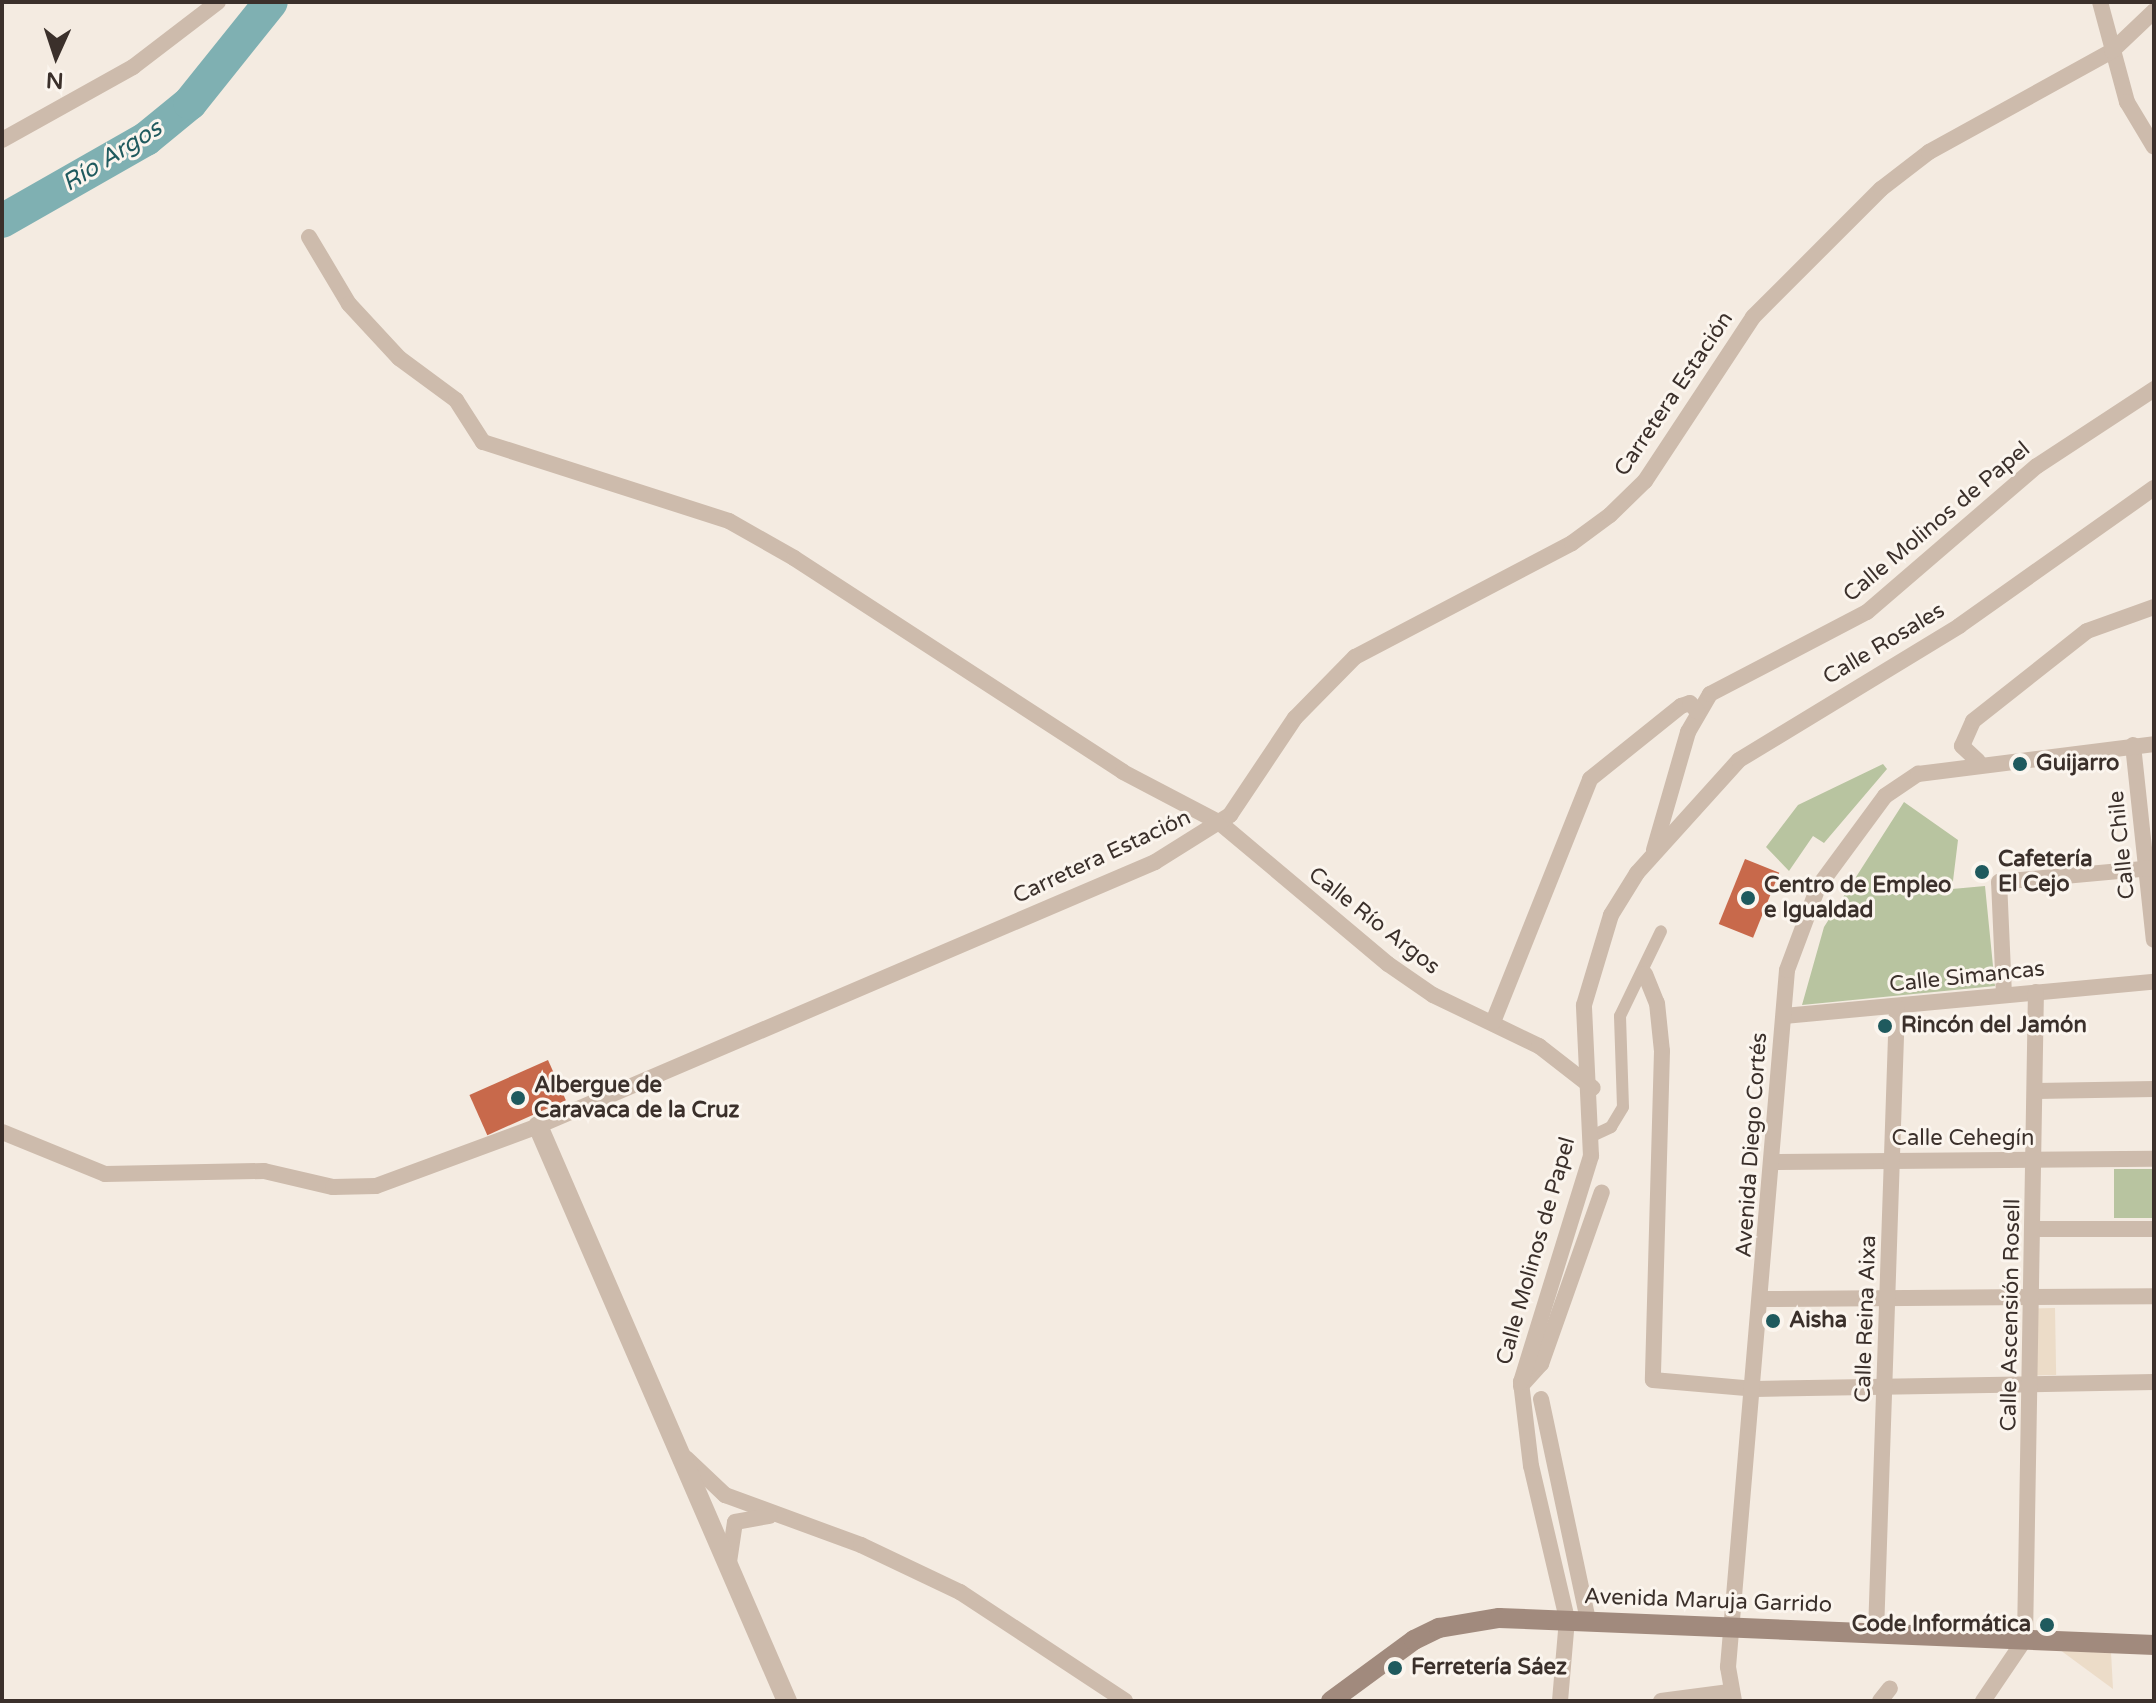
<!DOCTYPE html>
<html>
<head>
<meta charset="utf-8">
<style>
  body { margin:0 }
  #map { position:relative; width:2156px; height:1703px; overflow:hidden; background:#f4ebe1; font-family:"Varela Round",sans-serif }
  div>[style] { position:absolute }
  .green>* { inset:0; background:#b8c4a0; transform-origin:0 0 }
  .plaza>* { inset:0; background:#ecdcc8; transform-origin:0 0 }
  .river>* { height:34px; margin:-17px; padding:0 17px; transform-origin:17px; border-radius:17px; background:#7fb0b2 }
  .building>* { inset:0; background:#c8694b; transform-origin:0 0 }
  .pedestrian>* { height:12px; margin:-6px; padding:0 6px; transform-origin:6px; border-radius:6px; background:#cdbbac }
  .minor>* { height:16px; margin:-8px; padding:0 8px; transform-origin:8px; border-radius:8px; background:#cdbbac }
  .tertiary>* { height:20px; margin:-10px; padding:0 10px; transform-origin:10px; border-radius:10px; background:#cdbbac }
  .secondary>* { height:20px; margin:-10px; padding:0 10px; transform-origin:10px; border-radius:10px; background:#a18a7d }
  .dots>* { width:22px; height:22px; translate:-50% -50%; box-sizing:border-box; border:4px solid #fbf5ee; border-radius:50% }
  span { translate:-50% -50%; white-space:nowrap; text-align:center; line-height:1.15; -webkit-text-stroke:6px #fbf5ee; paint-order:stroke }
  .street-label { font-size:22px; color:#3b302b }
  .poi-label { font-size:22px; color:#3b302b; font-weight:700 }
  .left { translate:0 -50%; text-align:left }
  .right { translate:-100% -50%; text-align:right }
  .water-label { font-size:24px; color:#1f5a5e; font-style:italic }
  .frame { position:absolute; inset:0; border:4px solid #3b302b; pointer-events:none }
  .north { position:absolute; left:16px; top:16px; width:80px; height:80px; -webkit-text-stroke:6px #fbf5ee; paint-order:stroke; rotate:183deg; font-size:22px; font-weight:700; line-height:32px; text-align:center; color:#3b302b }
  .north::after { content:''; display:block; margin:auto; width:28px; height:36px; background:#3b302b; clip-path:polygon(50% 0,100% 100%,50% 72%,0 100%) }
</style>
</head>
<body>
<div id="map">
  <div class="green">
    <div style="clip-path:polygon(1883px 764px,1887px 769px,1824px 843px,1813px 836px,1789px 871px,1766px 847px,1798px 805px)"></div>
    <div style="clip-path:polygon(1904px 802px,1958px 840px,1952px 889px,1985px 886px,1995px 986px,1802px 1005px,1824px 927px)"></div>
    <div style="left:2154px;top:1169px;width:49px;height:40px;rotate:90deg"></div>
  </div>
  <div class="plaza">
    <div style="left:2055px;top:1308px;width:67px;height:24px;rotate:89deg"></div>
    <div style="clip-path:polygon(2056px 1647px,2111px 1652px,2113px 1689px)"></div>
  </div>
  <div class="river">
    <div style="left:2px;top:221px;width:166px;rotate:-29.7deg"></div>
    <div style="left:146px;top:139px;width:57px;rotate:-39.3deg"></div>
    <div style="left:190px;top:103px;width:129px;rotate:-51.3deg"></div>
  </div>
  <div class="building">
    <div style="left:1745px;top:859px;width:37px;height:70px;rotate:22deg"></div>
    <div style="left:548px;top:1060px;width:44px;height:86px;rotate:66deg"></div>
  </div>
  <div class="pedestrian">
    <div style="left:1594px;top:1135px;width:19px;rotate:-25deg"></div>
    <div style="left:1611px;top:1127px;width:23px;rotate:-59deg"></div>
    <div style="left:1623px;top:1107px;width:91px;rotate:-91.9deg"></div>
    <div style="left:1620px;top:1016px;width:94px;rotate:-64.2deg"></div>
  </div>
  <div class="minor">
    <div style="left:2100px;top:2px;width:104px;rotate:74.9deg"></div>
    <div style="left:2127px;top:102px;width:52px;rotate:59deg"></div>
    <div style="left:2px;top:140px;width:150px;rotate:-29.1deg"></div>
    <div style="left:133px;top:67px;width:107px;rotate:-37.4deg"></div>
    <div style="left:309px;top:237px;width:78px;rotate:59.2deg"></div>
    <div style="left:349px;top:304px;width:74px;rotate:47.2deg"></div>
    <div style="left:399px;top:358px;width:71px;rotate:36.4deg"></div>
    <div style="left:456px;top:400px;width:50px;rotate:57.3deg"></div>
    <div style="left:483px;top:442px;width:258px;rotate:17.8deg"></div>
    <div style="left:729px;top:521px;width:75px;rotate:29.6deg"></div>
    <div style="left:794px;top:558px;width:392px;rotate:33deg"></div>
    <div style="left:1123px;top:772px;width:110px;rotate:27.7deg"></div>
    <div style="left:1220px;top:823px;width:219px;rotate:40deg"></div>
    <div style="left:1388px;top:964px;width:55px;rotate:34.6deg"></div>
    <div style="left:1433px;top:995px;width:118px;rotate:25.7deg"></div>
    <div style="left:1539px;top:1046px;width:68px;rotate:37.9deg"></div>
    <div style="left:2133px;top:745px;width:196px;rotate:83.9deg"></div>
    <div style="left:1978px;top:761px;width:22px;rotate:-137deg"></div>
    <div style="left:1962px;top:746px;width:27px;rotate:-66deg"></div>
    <div style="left:1973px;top:721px;width:145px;rotate:-38.3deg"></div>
    <div style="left:2087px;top:631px;width:71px;rotate:-19.7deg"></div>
    <div style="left:1654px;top:850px;width:123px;rotate:-73.9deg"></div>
    <div style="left:1688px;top:732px;width:44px;rotate:-59.9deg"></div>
    <div style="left:1710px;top:694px;width:177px;rotate:-27.6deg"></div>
    <div style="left:1867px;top:612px;width:224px;rotate:-40.7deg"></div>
    <div style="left:2037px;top:466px;width:140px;rotate:-33.3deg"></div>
    <div style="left:1645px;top:974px;width:31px;rotate:68deg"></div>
    <div style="left:1657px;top:1003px;width:48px;rotate:84.1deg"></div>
    <div style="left:1662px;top:1051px;width:329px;rotate:91.6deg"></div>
    <div style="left:1653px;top:1380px;width:102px;rotate:5deg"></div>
    <div style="left:1755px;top:1389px;width:399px;rotate:-1deg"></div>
    <div style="left:2004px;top:995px;width:113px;rotate:-92.5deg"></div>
    <div style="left:1999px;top:882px;width:156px;rotate:-5.2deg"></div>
    <div style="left:1784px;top:1016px;width:372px;rotate:-5.3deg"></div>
    <div style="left:1493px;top:1022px;width:262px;rotate:-68.2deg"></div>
    <div style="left:1590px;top:779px;width:117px;rotate:-38.7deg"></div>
    <div style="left:1681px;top:706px;width:9px;rotate:-18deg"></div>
    <div style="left:1690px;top:703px;width:11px;rotate:49deg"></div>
    <div style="left:2036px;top:1091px;width:118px;rotate:-1deg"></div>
    <div style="left:2px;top:1132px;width:111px;rotate:22.2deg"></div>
    <div style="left:105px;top:1174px;width:159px;rotate:-1.1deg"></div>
    <div style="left:264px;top:1171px;width:71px;rotate:13.1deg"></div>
    <div style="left:333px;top:1187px;width:43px;rotate:-1.3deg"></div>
    <div style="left:376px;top:1186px;width:173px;rotate:-20.3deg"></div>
    <div style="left:538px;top:1126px;width:671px;rotate:-23.16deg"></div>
    <div style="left:1155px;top:862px;width:89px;rotate:-32.1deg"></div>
    <div style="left:1230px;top:815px;width:117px;rotate:-56.2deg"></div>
    <div style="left:1295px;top:718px;width:86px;rotate:-45.5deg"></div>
    <div style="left:1355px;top:657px;width:245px;rotate:-27.7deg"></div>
    <div style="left:1572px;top:543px;width:47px;rotate:-36.4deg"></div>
    <div style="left:1610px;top:515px;width:49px;rotate:-44.2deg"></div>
    <div style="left:1645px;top:481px;width:196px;rotate:-56.6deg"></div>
    <div style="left:1753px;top:317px;width:181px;rotate:-45deg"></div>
    <div style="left:1881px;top:189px;width:61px;rotate:-37.6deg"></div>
    <div style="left:1929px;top:152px;width:209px;rotate:-28.9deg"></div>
    <div style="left:2112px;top:51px;width:58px;rotate:-43.6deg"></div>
    <div style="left:1773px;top:1162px;width:381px;rotate:-0.5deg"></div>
    <div style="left:2034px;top:1229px;width:120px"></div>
    <div style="left:1763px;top:1299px;width:391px;rotate:-0.4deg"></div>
    <div style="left:1521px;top:1386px;width:30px;rotate:-48deg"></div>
    <div style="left:1541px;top:1364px;width:182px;rotate:-70.5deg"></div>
    <div style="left:1541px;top:1399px;width:226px;rotate:78deg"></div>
    <div style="left:686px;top:1458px;width:54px;rotate:43.5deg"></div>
    <div style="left:725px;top:1495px;width:145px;rotate:20.2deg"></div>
    <div style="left:861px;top:1545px;width:110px;rotate:25.4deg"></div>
    <div style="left:960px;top:1592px;width:198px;rotate:33.4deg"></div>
    <div style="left:729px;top:1562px;width:40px;rotate:-81.5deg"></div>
    <div style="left:735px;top:1522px;width:35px;rotate:-10deg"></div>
    <div style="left:1876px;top:1633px;width:626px;rotate:-88.08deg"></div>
    <div style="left:1560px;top:1701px;width:82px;rotate:-85.1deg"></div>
    <div style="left:1567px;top:1619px;width:157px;rotate:-103.2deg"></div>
    <div style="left:1531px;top:1466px;width:85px;rotate:-96.8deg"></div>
    <div style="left:1521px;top:1382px;width:237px;rotate:-72.8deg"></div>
    <div style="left:1591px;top:1156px;width:151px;rotate:-92.7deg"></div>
    <div style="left:1584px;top:1005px;width:94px;rotate:-73.3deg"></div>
    <div style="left:1611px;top:915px;width:49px;rotate:-58.2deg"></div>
    <div style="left:1637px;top:873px;width:152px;rotate:-47.9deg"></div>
    <div style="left:1739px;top:760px;width:258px;rotate:-31.3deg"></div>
    <div style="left:1959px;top:626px;width:239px;rotate:-35.3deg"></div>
    <div style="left:1661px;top:1701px;width:69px;rotate:-7.5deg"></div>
    <div style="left:1734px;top:1701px;width:35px;rotate:-100deg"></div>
    <div style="left:1728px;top:1667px;width:699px;rotate:-85.16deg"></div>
    <div style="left:1787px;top:970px;width:89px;rotate:-69.5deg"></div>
    <div style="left:1818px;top:887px;width:113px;rotate:-53.6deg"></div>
    <div style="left:1885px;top:796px;width:40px;rotate:-34deg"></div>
    <div style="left:1918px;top:774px;width:238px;rotate:-7.2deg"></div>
    <div style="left:1880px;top:1701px;width:16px;rotate:-52deg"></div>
    <div style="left:1983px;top:1701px;width:75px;rotate:-55.9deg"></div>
    <div style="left:2025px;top:1639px;width:647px;rotate:-89.03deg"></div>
  </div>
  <div class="tertiary">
    <div style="left:538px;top:1126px;width:627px;rotate:66.59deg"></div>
  </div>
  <div class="secondary">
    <div style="left:1331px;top:1701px;width:103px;rotate:-36.3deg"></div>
    <div style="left:1414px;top:1640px;width:28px;rotate:-26deg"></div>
    <div style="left:1439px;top:1628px;width:61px;rotate:-9.5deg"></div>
    <div style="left:1499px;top:1618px;width:656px;rotate:2.36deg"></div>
  </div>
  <div class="dots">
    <div style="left:2020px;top:764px;background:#1f5a5e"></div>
    <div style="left:1982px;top:872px;background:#1f5a5e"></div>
    <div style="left:1748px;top:898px;background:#1f5a5e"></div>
    <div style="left:1885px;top:1026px;background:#1f5a5e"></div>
    <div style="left:518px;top:1098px;background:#1f5a5e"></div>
    <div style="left:1773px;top:1321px;background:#1f5a5e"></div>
    <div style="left:2047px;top:1625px;background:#1f5a5e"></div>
    <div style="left:1395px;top:1668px;background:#1f5a5e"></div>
  </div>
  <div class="street-label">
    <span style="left:1674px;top:394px;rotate:-56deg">Carretera Estación</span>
    <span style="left:1937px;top:522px;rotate:-40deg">Calle Molinos de Papel</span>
    <span style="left:1884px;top:644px;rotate:-31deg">Calle Rosales</span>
    <span style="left:2122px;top:845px;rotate:-96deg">Calle Chile</span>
    <span style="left:1102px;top:857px;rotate:-25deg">Carretera Estación</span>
    <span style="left:1374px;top:921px;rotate:38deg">Calle Río Argos</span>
    <span style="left:1967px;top:977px;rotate:-6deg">Calle Simancas</span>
    <span style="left:1963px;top:1139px">Calle Cehegín</span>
    <span style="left:1752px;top:1145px;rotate:-86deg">Avenida Diego Cortés</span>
    <span style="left:1536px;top:1251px;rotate:-74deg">Calle Molinos de Papel</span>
    <span style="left:2011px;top:1315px;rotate:-89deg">Calle Ascensión Rosell</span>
    <span style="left:1866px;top:1319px;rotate:-88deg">Calle Reina Aixa</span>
    <span style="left:1708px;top:1601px;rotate:2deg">Avenida Maruja Garrido</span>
  </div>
  <div class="poi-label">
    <span class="left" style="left:2036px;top:764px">Guijarro</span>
    <span class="left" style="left:1998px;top:872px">Cafetería<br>El Cejo</span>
    <span class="left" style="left:1764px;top:898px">Centro de Empleo<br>e Igualdad</span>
    <span class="left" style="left:1901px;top:1026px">Rincón del Jamón</span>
    <span class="left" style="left:534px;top:1098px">Albergue de<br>Caravaca de la Cruz</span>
    <span class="left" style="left:1789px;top:1321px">Aisha</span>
    <span class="right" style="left:2031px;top:1625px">Code Informática</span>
    <span class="left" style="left:1411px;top:1668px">Ferretería Sáez</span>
  </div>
  <div class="water-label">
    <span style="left:112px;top:156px;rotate:-32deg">Río Argos</span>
  </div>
  <div class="frame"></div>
  <div class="north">N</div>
</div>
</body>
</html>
